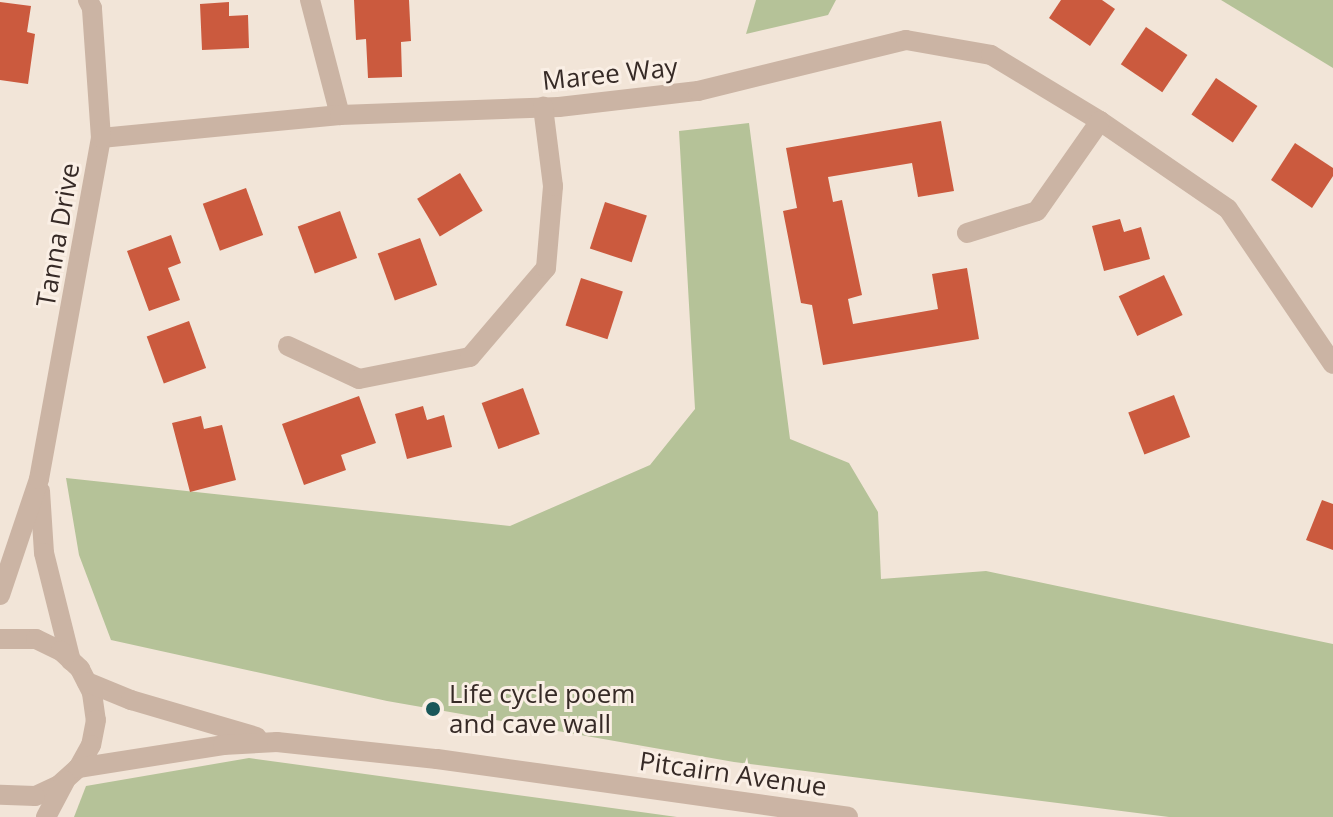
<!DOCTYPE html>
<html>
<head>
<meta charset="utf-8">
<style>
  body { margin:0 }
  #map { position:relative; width:1333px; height:817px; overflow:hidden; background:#f2e5d8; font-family:"Open Sans",sans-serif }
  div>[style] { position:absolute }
  .green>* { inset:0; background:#b5c298 }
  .building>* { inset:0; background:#cb5a3e; transform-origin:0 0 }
  .minor>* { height:20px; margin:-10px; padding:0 10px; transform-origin:10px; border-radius:10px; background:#cbb4a4 }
  .dots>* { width:22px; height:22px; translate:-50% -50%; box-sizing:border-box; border:4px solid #faefe5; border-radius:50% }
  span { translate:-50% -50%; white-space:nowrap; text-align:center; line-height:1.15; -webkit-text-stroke:6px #faefe5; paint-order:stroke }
  .street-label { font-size:26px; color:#362a26 }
  .poi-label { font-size:26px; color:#362a26 }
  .left { translate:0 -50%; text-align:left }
</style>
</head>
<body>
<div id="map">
  <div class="green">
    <div style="clip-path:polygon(756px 0,836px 0,828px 15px,746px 34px)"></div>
    <div style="clip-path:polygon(1221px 0,1333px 0,1333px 68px)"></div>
    <div style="clip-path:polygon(749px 123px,790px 439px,849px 463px,878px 512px,881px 579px,986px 571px,1333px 644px,1333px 817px,1169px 817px,734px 762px,387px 701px,111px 640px,79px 555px,66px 478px,510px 526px,650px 465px,695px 409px,679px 131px)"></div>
    <div style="clip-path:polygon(249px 758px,554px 800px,677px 817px,74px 817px,86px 786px)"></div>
  </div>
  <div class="building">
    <div style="clip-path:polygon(354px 0,409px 0,411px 41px,401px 42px,402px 77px,368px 78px,366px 39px,356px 40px)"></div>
    <div style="clip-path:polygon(1061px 0,1102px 0,1115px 9px,1090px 46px,1049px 18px)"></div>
    <div style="clip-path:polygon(0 2px,31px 6px,27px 32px,35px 34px,28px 84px,0 80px)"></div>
    <div style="clip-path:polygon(229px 2px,229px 16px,248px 15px,249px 48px,202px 50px,200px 4px)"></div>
    <div style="left:1146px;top:27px;width:50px;height:45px;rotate:34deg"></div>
    <div style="left:1216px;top:78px;width:50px;height:44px;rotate:34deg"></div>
    <div style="clip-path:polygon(941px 121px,954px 191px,918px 197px,912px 163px,828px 177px,833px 202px,842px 200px,862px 295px,848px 299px,853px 324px,938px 309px,932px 274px,967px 268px,979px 339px,823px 365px,812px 305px,801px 303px,783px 211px,797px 208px,786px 148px)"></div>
    <div style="clip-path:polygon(1295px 143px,1333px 168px,1333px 176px,1312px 208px,1271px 180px)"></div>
    <div style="left:460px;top:173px;width:44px;height:50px;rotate:59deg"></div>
    <div style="left:246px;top:188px;width:50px;height:46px;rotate:70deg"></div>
    <div style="left:605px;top:202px;width:44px;height:49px;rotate:18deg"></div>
    <div style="left:340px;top:211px;width:50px;height:45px;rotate:70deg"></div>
    <div style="clip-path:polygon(1120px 219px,1124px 232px,1141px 227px,1150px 259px,1104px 271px,1092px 226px)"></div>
    <div style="clip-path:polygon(171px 235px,181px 263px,168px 268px,180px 300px,149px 311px,127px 251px)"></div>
    <div style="left:420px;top:238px;width:50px;height:45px;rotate:70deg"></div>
    <div style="left:1164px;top:275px;width:44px;height:50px;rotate:65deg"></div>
    <div style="left:581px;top:278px;width:44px;height:50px;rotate:18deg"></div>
    <div style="left:189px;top:321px;width:50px;height:45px;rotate:70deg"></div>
    <div style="left:523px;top:388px;width:49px;height:44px;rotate:70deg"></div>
    <div style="left:1174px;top:395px;width:45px;height:49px;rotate:69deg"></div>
    <div style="clip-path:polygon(359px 396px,376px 443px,341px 455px,346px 470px,304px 485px,282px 424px)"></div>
    <div style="clip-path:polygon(423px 406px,427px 420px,444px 415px,452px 447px,407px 459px,395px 414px)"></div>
    <div style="clip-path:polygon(201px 416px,204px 429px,222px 425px,236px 480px,190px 492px,172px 423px)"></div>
    <div style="clip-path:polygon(1322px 500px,1333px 504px,1333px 550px,1306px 540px)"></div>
  </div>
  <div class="minor">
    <div style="left:310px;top:0;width:119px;rotate:75.4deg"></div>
    <div style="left:101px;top:138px;width:240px;rotate:-5.5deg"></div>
    <div style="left:340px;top:115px;width:219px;rotate:-2.1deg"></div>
    <div style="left:559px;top:107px;width:140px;rotate:-6.6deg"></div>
    <div style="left:698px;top:91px;width:214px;rotate:-13.8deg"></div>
    <div style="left:906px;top:40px;width:86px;rotate:10deg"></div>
    <div style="left:991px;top:55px;width:127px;rotate:31.2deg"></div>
    <div style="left:1100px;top:121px;width:155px;rotate:34.5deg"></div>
    <div style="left:1228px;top:209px;width:187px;rotate:55.9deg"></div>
    <div style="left:967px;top:233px;width:73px;rotate:-17.4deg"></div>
    <div style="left:1037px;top:211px;width:110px;rotate:-55deg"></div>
    <div style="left:288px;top:346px;width:78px;rotate:24.9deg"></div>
    <div style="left:359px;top:379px;width:113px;rotate:-11.2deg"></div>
    <div style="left:470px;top:357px;width:117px;rotate:-49.5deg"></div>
    <div style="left:546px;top:268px;width:82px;rotate:-85.1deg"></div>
    <div style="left:553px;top:186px;width:80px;rotate:-97.2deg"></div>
    <div style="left:40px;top:491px;width:62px;rotate:86.3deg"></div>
    <div style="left:44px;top:553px;width:111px;rotate:76deg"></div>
    <div style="left:0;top:595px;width:122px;rotate:-71.4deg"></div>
    <div style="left:39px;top:479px;width:347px;rotate:-79.7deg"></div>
    <div style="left:101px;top:138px;width:130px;rotate:-94deg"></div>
    <div style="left:92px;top:8px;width:9px;rotate:-117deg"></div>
    <div style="left:0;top:639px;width:36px"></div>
    <div style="left:36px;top:639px;width:28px;rotate:26deg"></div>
    <div style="left:61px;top:651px;width:26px;rotate:43deg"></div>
    <div style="left:80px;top:669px;width:27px;rotate:63deg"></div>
    <div style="left:92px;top:693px;width:27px;rotate:82deg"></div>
    <div style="left:96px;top:720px;width:25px;rotate:101deg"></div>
    <div style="left:91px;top:745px;width:26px;rotate:119deg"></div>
    <div style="left:78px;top:768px;width:25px;rotate:138deg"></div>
    <div style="left:59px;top:785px;width:26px;rotate:155deg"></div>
    <div style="left:35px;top:796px;width:35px;rotate:-178deg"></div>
    <div style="left:87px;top:682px;width:48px;rotate:22.2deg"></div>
    <div style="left:131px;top:700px;width:131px;rotate:16.4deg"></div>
    <div style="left:78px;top:768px;width:147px;rotate:-9deg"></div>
    <div style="left:223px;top:745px;width:54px;rotate:-3.2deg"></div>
    <div style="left:277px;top:742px;width:161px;rotate:6.1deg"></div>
    <div style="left:437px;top:759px;width:415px;rotate:8deg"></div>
    <div style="left:46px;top:817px;width:41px;rotate:-62.2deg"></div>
  </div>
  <div class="dots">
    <div style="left:433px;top:709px;background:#1a5759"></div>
  </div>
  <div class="street-label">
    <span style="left:610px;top:74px;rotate:-6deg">Maree Way</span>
    <span style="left:58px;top:235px;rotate:-80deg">Tanna Drive</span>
    <span style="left:733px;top:774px;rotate:8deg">Pitcairn Avenue</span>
  </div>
  <div class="poi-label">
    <span class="left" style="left:449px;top:709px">Life cycle poem<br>and cave wall</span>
  </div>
</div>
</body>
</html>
